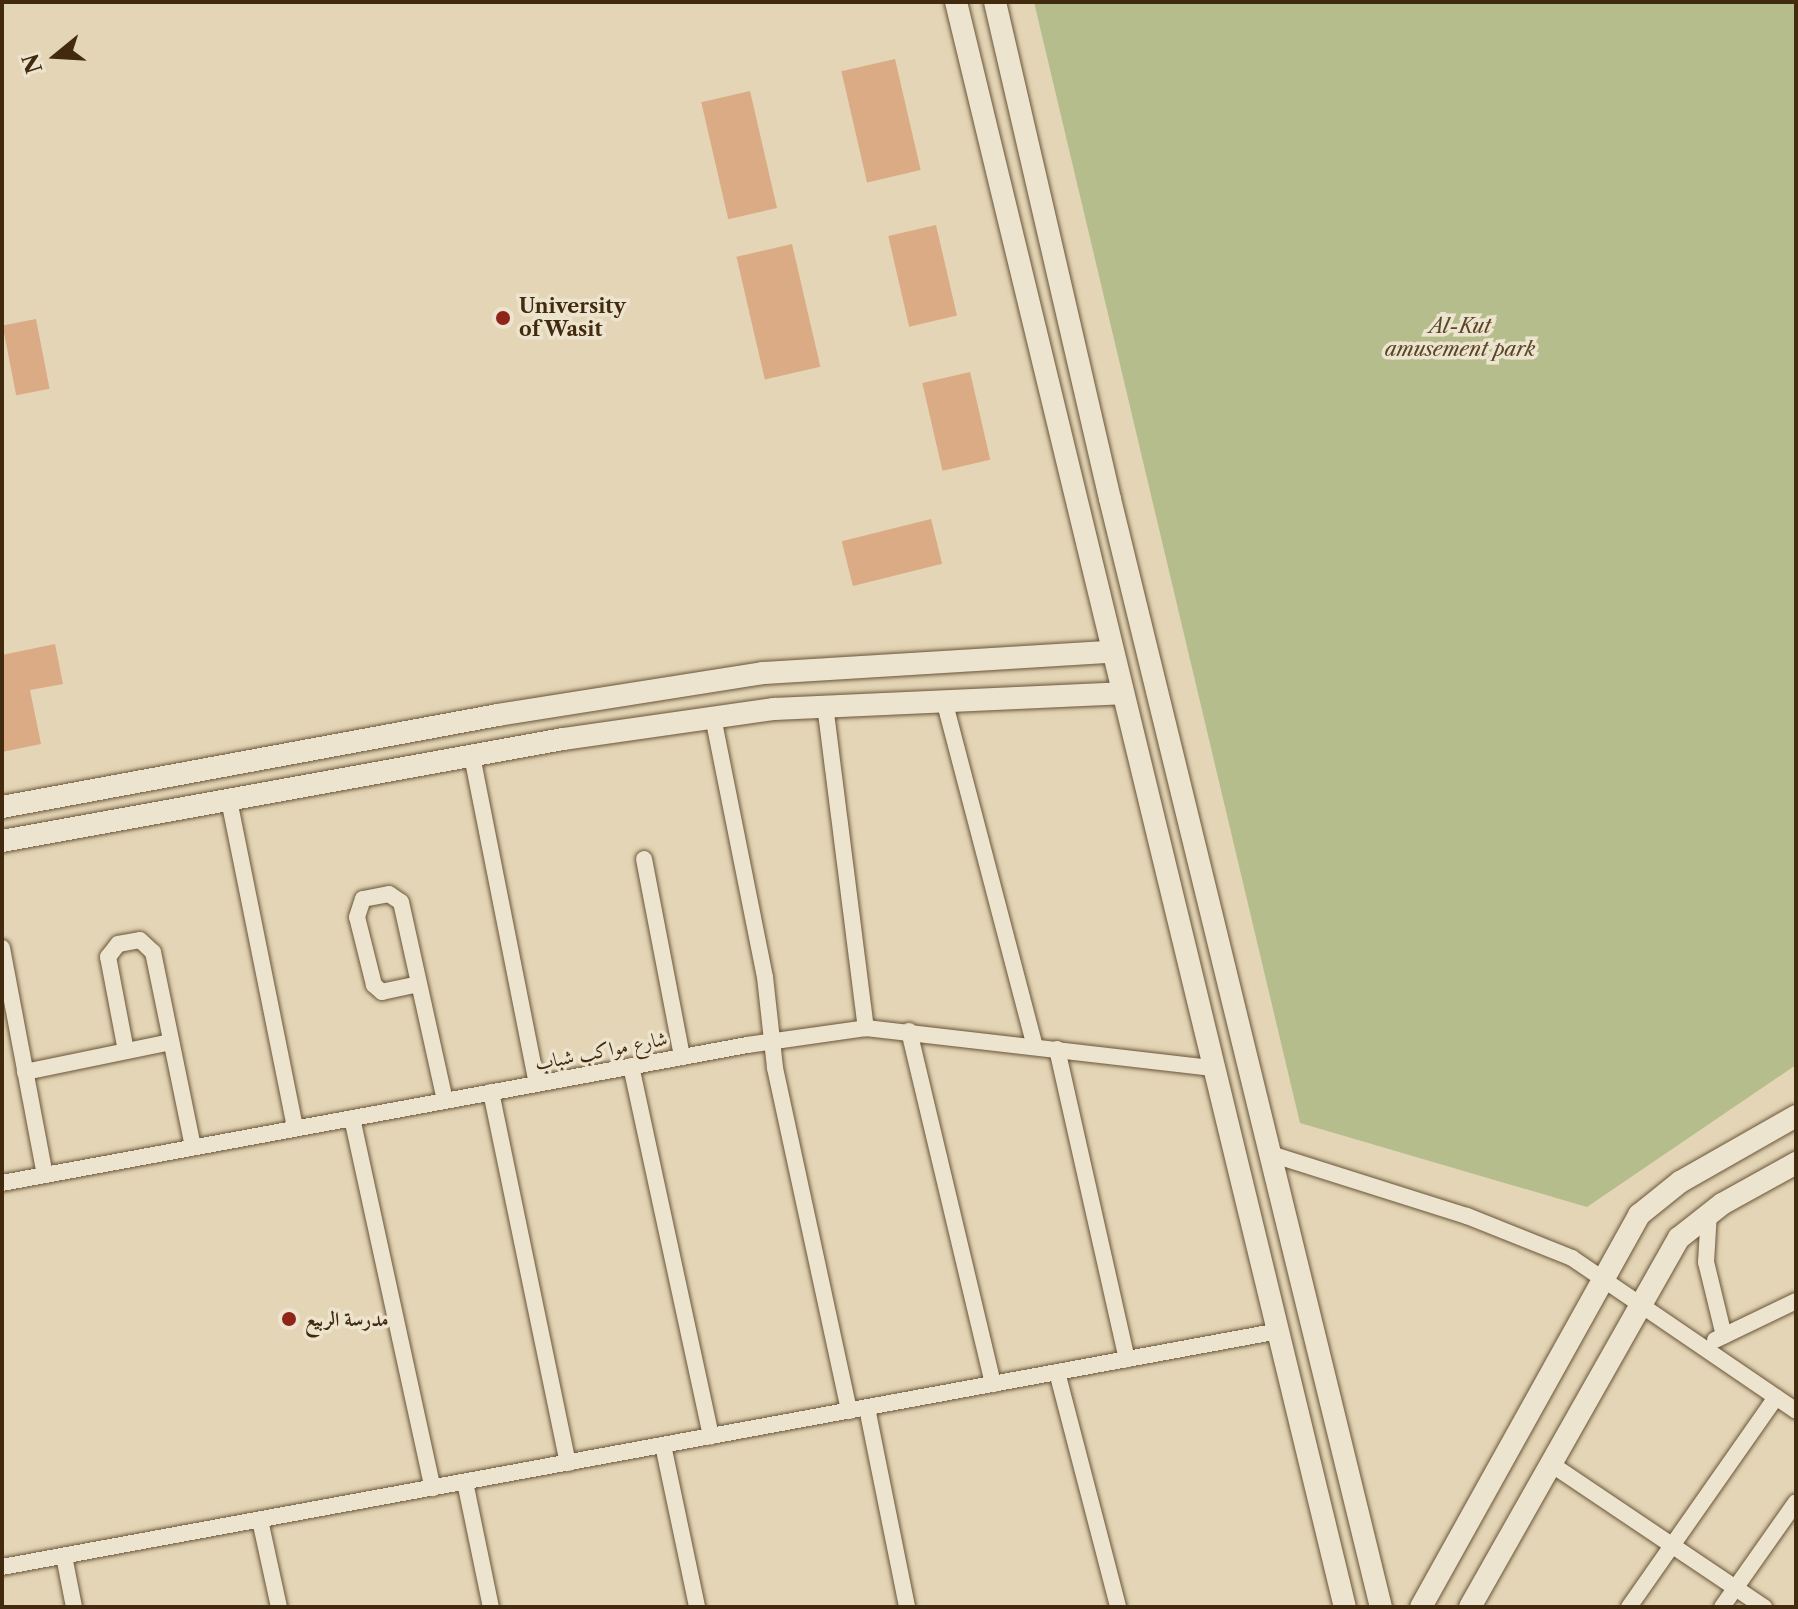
<!DOCTYPE html>
<html>
<head>
<meta charset="utf-8">
<style>
  body { margin:0 }
  #map { position:relative; width:1798px; height:1609px; overflow:hidden; background:#e3d5b5; font-family:"Libre Caslon Text",Amiri,serif }
  div>[style] { position:absolute }
  .green>* { inset:0; background:#b6bd8c }
  .building>* { inset:0; background:#dbab85; transform-origin:0 0 }
  .roads { filter:drop-shadow(0 0 2px #6a5538) drop-shadow(0 0 2px #6a5538) }
  .street>* { height:16px; margin:-8px; padding:0 8px; transform-origin:8px; border-radius:8px; background:#ede4cf }
  .secondary>* { height:22px; margin:-11px; padding:0 11px; transform-origin:11px; border-radius:11px; background:#ede4cf }
  .dots>* { width:22px; height:22px; translate:-50% -50%; box-sizing:border-box; border:4px solid #ede4cf; border-radius:50% }
  span { translate:-50% -50%; white-space:nowrap; text-align:center; line-height:1.15; -webkit-text-stroke:7px #ede4cf; paint-order:stroke }
  .poi-label { font-size:20px; color:#422a0e; font-weight:700 }
  .left { translate:0 -50%; text-align:left }
  .park-label { font-size:20px; color:#594727; font-style:italic }
  .street-label { font-size:20px; color:#422a0e }
  .frame { position:absolute; inset:0; border:4px solid #422a0e; pointer-events:none }
  .north { position:absolute; left:16px; top:16px; width:80px; height:80px; -webkit-text-stroke:6px #ede4cf; paint-order:stroke; rotate:252deg; font-size:22px; font-weight:700; line-height:32px; text-align:center; color:#422a0e }
  .north::after { content:''; display:block; margin:auto; width:28px; height:36px; background:#422a0e; clip-path:polygon(50% 0,100% 100%,50% 72%,0 100%) }
</style>
</head>
<body>
<div id="map">
  <div class="green">
    <div style="clip-path:polygon(1034px 2px,1796px 2px,1796px 1065px,1587px 1207px,1300px 1123px)"></div>
  </div>
  <div class="building">
    <div style="left:895px;top:59px;width:114px;height:55px;rotate:77deg"></div>
    <div style="left:750px;top:91px;width:120px;height:50px;rotate:77deg"></div>
    <div style="left:936px;top:225px;width:93px;height:49px;rotate:77deg"></div>
    <div style="left:792px;top:244px;width:126px;height:57px;rotate:77deg"></div>
    <div style="left:36px;top:319px;width:71px;height:34px;rotate:79deg"></div>
    <div style="left:970px;top:372px;width:90px;height:49px;rotate:77deg"></div>
    <div style="left:931px;top:519px;width:46px;height:92px;rotate:76deg"></div>
    <div style="clip-path:polygon(55px 644px,63px 684px,30px 690px,41px 744px,2px 752px,2px 655px)"></div>
  </div>
  <div class="roads">
    <div class="street">
      <div style="left:944px;top:700px;width:358px;rotate:75.3deg"></div>
      <div style="left:825px;top:705px;width:326px;rotate:82.8deg"></div>
      <div style="left:713px;top:717px;width:265px;rotate:78.7deg"></div>
      <div style="left:765px;top:977px;width:92px;rotate:83.7deg"></div>
      <div style="left:775px;top:1068px;width:351px;rotate:77.8deg"></div>
      <div style="left:472px;top:756px;width:334px;rotate:78.8deg"></div>
      <div style="left:229px;top:800px;width:335px;rotate:78.6deg"></div>
      <div style="left:644px;top:859px;width:202px;rotate:79.1deg"></div>
      <div style="left:2px;top:948px;width:231px;rotate:79.3deg"></div>
      <div style="left:419px;top:984px;width:38px;rotate:168deg"></div>
      <div style="left:382px;top:992px;width:11px;rotate:-139deg"></div>
      <div style="left:374px;top:985px;width:70px;rotate:-104deg"></div>
      <div style="left:357px;top:917px;width:19px;rotate:-72deg"></div>
      <div style="left:363px;top:899px;width:26px;rotate:-11deg"></div>
      <div style="left:389px;top:894px;width:14px;rotate:34deg"></div>
      <div style="left:401px;top:902px;width:203px;rotate:77.5deg"></div>
      <div style="left:909px;top:1031px;width:363px;rotate:76.6deg"></div>
      <div style="left:1057px;top:1049px;width:318px;rotate:77.3deg"></div>
      <div style="left:126px;top:1051px;width:96px;rotate:-100.8deg"></div>
      <div style="left:108px;top:957px;width:16px;rotate:-52deg"></div>
      <div style="left:118px;top:944px;width:22px;rotate:-10deg"></div>
      <div style="left:140px;top:940px;width:18px;rotate:43deg"></div>
      <div style="left:153px;top:952px;width:199px;rotate:78.4deg"></div>
      <div style="left:631px;top:1066px;width:379px;rotate:77.8deg"></div>
      <div style="left:25px;top:1072px;width:149px;rotate:-11.6deg"></div>
      <div style="left:491px;top:1092px;width:379px;rotate:78.3deg"></div>
      <div style="left:352px;top:1118px;width:379px;rotate:77.7deg"></div>
      <div style="left:1271px;top:1154px;width:206px;rotate:17.6deg"></div>
      <div style="left:1467px;top:1216px;width:113px;rotate:21.8deg"></div>
      <div style="left:1572px;top:1258px;width:271px;rotate:34.3deg"></div>
      <div style="left:2px;top:1183px;width:758px;rotate:-10.49deg"></div>
      <div style="left:747px;top:1045px;width:120px;rotate:-8.1deg"></div>
      <div style="left:866px;top:1028px;width:347px;rotate:6.6deg"></div>
      <div style="left:1709px;top:1212px;width:50px;rotate:93.4deg"></div>
      <div style="left:1706px;top:1262px;width:76px;rotate:76.3deg"></div>
      <div style="left:1715px;top:1340px;width:90px;rotate:-25.7deg"></div>
      <div style="left:1057px;top:1372px;width:243px;rotate:75.4deg"></div>
      <div style="left:867px;top:1408px;width:203px;rotate:78.6deg"></div>
      <div style="left:663px;top:1445px;width:166px;rotate:78.1deg"></div>
      <div style="left:1551px;top:1464px;width:257px;rotate:33.9deg"></div>
      <div style="left:465px;top:1482px;width:128px;rotate:78.3deg"></div>
      <div style="left:260px;top:1520px;width:89px;rotate:77.7deg"></div>
      <div style="left:64px;top:1556px;width:52px;rotate:78.9deg"></div>
      <div style="left:2px;top:1567px;width:1294px;rotate:-10.47deg"></div>
      <div style="left:1629px;top:1607px;width:256px;rotate:-55deg"></div>
      <div style="left:1722px;top:1607px;width:128px;rotate:-54.8deg"></div>
    </div>
    <div class="secondary">
      <div style="left:956px;top:2px;width:1651px;rotate:76.38deg"></div>
      <div style="left:995px;top:2px;width:510px;rotate:76.97deg"></div>
      <div style="left:1110px;top:499px;width:1141px;rotate:76.26deg"></div>
      <div style="left:2px;top:807px;width:504px;rotate:-10.51deg"></div>
      <div style="left:498px;top:715px;width:268px;rotate:-9deg"></div>
      <div style="left:763px;top:673px;width:349px;rotate:-3.5deg"></div>
      <div style="left:2px;top:841px;width:570px;rotate:-10.3deg"></div>
      <div style="left:563px;top:739px;width:213px;rotate:-8.1deg"></div>
      <div style="left:774px;top:709px;width:348px;rotate:-2.6deg"></div>
      <div style="left:1421px;top:1607px;width:449px;rotate:-60.9deg"></div>
      <div style="left:1639px;top:1215px;width:53px;rotate:-38.8deg"></div>
      <div style="left:1680px;top:1182px;width:133px;rotate:-29.6deg"></div>
      <div style="left:1470px;top:1607px;width:424px;rotate:-60.5deg"></div>
      <div style="left:1679px;top:1238px;width:55px;rotate:-38.3deg"></div>
      <div style="left:1722px;top:1204px;width:85px;rotate:-29deg"></div>
    </div>
  </div>
  <div class="dots">
    <div style="left:503px;top:318px;background:#8f2418"></div>
    <div style="left:289px;top:1319px;background:#8f2418"></div>
  </div>
  <div class="poi-label">
    <span class="left" style="left:519px;top:318px">University<br>of Wasit</span>
    <span class="left" style="left:305px;top:1319px">مدرسة الربيع</span>
  </div>
  <div class="park-label">
    <span style="left:1460px;top:338px">Al-Kut<br>amusement park</span>
  </div>
  <div class="street-label">
    <span style="left:601px;top:1051px;rotate:-11deg">شارع مواكب شباب</span>
  </div>
  <div class="frame"></div>
  <div class="north">N</div>
</div>
</body>
</html>
